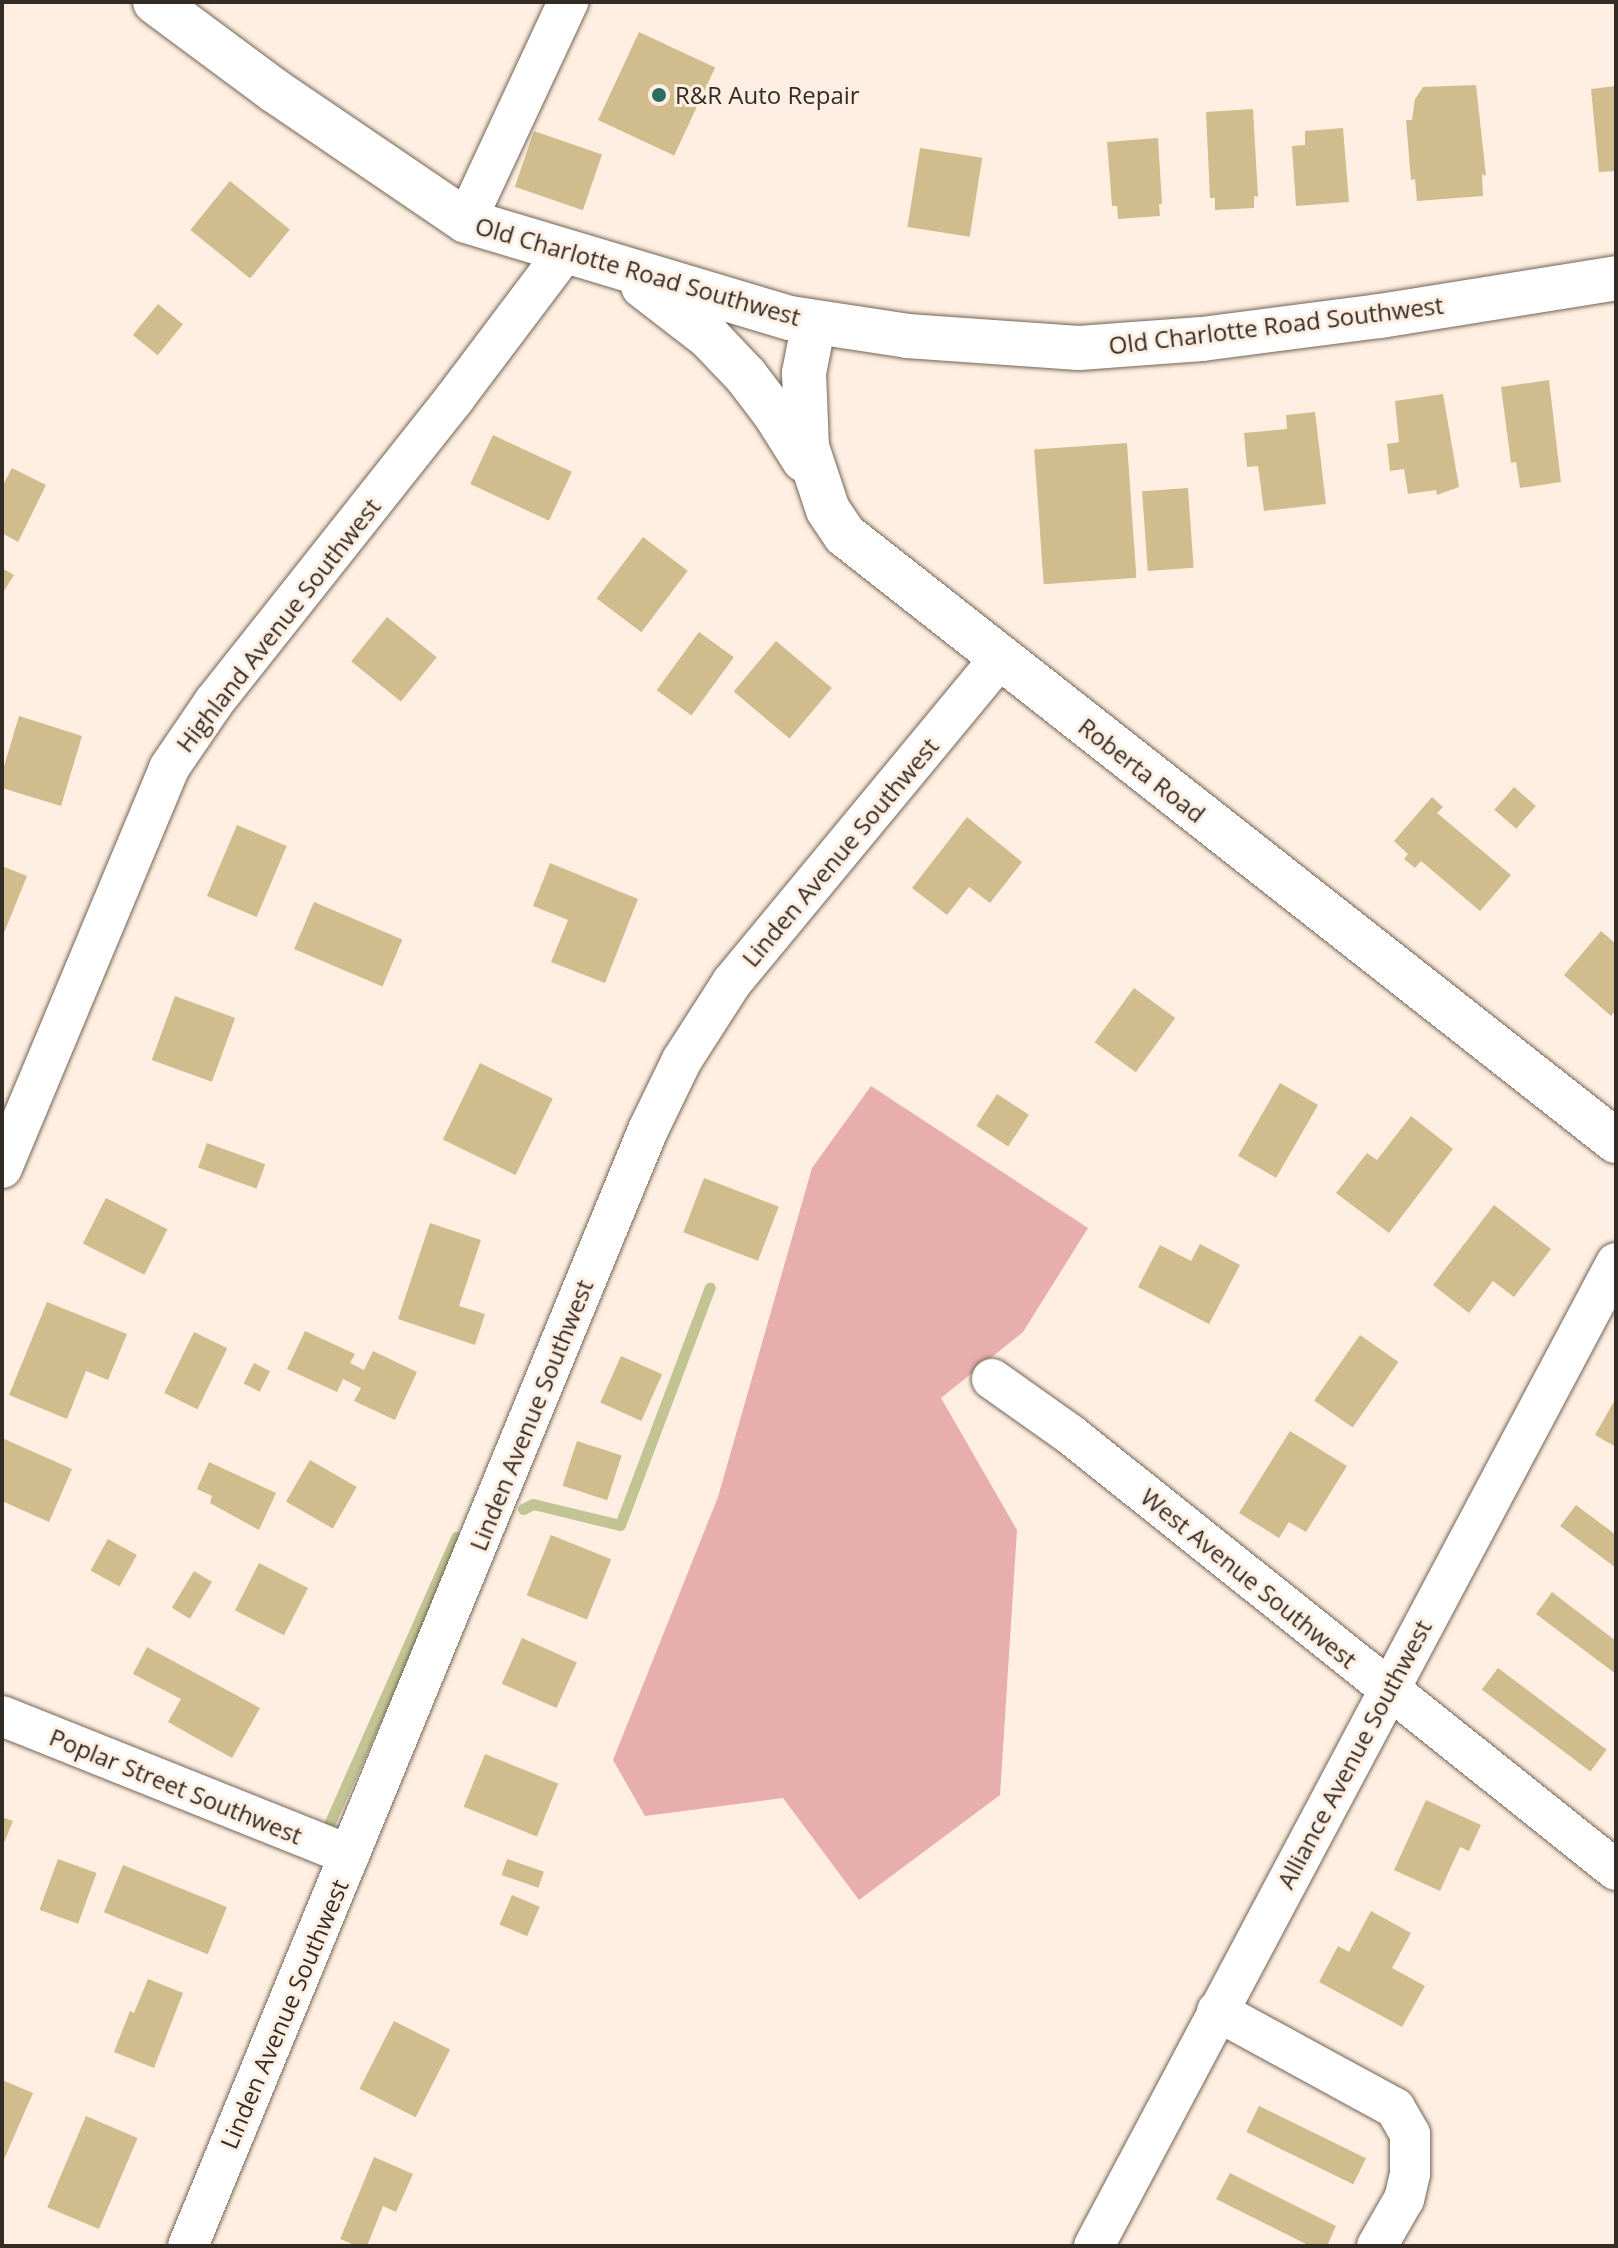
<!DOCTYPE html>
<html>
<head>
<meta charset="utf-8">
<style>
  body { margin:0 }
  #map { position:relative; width:1618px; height:2248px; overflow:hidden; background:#feefe2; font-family:"Open Sans",sans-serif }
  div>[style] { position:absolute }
  .forest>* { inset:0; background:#e7aeab }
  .stream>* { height:11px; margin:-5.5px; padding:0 5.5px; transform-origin:5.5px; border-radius:5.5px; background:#c2c593 }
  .building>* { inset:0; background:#d0bc8c; transform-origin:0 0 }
  .roads { filter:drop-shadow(0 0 2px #736455) drop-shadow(0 0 2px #736455) }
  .street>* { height:40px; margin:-20px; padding:0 20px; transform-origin:20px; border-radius:20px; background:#fff }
  .secondary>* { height:44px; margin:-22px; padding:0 22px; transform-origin:22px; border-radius:22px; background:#fff }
  .dots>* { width:22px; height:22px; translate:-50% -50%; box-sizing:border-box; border:4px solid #feefe2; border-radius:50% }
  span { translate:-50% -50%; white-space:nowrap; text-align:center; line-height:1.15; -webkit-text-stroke:6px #feefe2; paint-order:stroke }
  .poi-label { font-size:24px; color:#332c26 }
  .left { translate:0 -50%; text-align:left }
  .street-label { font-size:24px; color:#332c26 }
  .frame { position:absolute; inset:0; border:4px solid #332c26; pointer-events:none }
</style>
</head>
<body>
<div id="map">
  <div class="forest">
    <div style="clip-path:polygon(871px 1086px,1088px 1228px,1023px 1332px,941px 1398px,1017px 1530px,1000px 1795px,859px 1900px,783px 1798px,645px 1816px,613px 1760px,718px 1497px,812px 1168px)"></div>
  </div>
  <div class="stream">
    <div style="left:523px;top:1509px;width:11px;rotate:-27deg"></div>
    <div style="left:533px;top:1504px;width:89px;rotate:13.6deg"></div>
    <div style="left:620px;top:1525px;width:254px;rotate:-69.3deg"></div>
    <div style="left:330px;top:1822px;width:312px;rotate:-66.1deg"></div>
  </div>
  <div class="building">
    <div style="left:639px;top:32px;width:84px;height:97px;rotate:25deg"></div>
    <div style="clip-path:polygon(1476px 85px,1486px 176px,1482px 174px,1483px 196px,1417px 201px,1415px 179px,1411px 180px,1406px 120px,1412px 120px,1415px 99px,1423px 87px)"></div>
    <div style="clip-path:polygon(1616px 86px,1616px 171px,1599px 172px,1591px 89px)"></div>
    <div style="clip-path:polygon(1253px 109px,1258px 197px,1254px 196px,1254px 208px,1215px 210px,1215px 198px,1210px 198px,1206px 112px)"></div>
    <div style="clip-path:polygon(1343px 128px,1349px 202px,1296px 206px,1292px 146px,1305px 145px,1305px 131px)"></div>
    <div style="left:534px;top:131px;width:72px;height:59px;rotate:19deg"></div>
    <div style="clip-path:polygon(1158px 138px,1162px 204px,1159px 204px,1160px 216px,1118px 219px,1117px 206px,1112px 206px,1107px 142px)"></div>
    <div style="left:920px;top:148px;width:63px;height:80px;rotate:9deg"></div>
    <div style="left:230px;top:181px;width:77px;height:63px;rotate:39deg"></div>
    <div style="left:158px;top:304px;width:32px;height:40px;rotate:39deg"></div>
    <div style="clip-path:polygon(1549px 380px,1561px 482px,1520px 488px,1516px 462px,1511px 463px,1501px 387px)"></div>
    <div style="clip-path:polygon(1443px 394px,1459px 487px,1437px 495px,1436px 490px,1408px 494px,1404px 469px,1390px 471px,1387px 444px,1399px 442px,1395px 401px)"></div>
    <div style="clip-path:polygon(1315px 412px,1326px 504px,1264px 511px,1258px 466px,1247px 467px,1244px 433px,1287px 429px,1286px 415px)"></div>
    <div style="left:493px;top:435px;width:87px;height:54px;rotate:25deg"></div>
    <div style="left:1127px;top:443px;width:135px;height:93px;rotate:86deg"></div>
    <div style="clip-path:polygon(12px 468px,46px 485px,18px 542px,2px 533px,2px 487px)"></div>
    <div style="left:1188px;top:488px;width:80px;height:46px;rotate:86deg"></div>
    <div style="left:643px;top:537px;width:56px;height:77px;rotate:37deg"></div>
    <div style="clip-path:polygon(2px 568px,14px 575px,2px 594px)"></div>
    <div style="left:387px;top:617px;width:64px;height:57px;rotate:39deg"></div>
    <div style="left:699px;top:632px;width:43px;height:72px;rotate:36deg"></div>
    <div style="left:776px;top:641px;width:73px;height:66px;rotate:40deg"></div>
    <div style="clip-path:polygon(19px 716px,82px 736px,61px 806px,2px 788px,2px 773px)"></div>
    <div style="left:1514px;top:787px;width:29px;height:30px;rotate:41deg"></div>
    <div style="clip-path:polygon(1432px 797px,1443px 807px,1437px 813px,1511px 875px,1480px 911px,1421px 861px,1415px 868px,1404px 859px,1408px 854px,1394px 841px)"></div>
    <div style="clip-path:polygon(967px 817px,1022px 862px,990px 903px,969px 887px,947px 915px,912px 888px)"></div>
    <div style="left:237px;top:825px;width:54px;height:77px;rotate:23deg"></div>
    <div style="clip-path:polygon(550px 863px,638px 899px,605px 983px,551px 962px,568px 920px,533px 906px)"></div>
    <div style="clip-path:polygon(2px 866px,27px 876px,2px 938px)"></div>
    <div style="left:314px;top:902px;width:96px;height:51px;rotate:23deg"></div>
    <div style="clip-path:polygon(1601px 931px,1616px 944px,1616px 1010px,1611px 1016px,1564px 975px)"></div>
    <div style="left:1134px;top:988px;width:51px;height:67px;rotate:36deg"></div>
    <div style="left:175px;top:996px;width:64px;height:68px;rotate:20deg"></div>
    <div style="left:480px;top:1063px;width:81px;height:85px;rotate:26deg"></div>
    <div style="left:1280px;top:1083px;width:44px;height:84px;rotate:30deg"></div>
    <div style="left:997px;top:1094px;width:38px;height:38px;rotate:33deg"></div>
    <div style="clip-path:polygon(1411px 1116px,1453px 1149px,1389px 1233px,1336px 1193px,1367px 1153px,1377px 1160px)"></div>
    <div style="left:207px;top:1143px;width:62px;height:26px;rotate:20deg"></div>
    <div style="left:704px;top:1178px;width:80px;height:58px;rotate:21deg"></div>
    <div style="left:106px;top:1198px;width:69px;height:51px;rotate:27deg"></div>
    <div style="clip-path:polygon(1494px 1205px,1551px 1249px,1514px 1297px,1493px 1281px,1469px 1313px,1433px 1285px)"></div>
    <div style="clip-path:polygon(430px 1223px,481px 1240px,459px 1306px,485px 1314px,475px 1345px,398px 1319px)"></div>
    <div style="clip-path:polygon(1200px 1244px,1240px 1265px,1209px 1324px,1138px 1287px,1160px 1245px,1191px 1261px)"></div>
    <div style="clip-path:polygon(47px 1302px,127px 1334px,108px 1380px,86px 1371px,67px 1419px,9px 1395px)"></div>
    <div style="clip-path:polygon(305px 1331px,355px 1354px,350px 1363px,364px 1370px,373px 1351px,417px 1372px,395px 1420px,354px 1401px,361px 1388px,343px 1379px,337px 1392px,287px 1369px)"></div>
    <div style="left:194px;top:1332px;width:37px;height:68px;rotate:26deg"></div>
    <div style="left:1360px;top:1335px;width:47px;height:80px;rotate:35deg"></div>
    <div style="left:621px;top:1356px;width:45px;height:51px;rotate:24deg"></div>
    <div style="left:254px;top:1363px;width:18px;height:23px;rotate:27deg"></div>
    <div style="clip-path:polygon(1616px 1398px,1616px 1447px,1595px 1435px)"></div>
    <div style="clip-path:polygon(1290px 1431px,1347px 1466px,1306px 1532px,1289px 1522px,1279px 1538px,1239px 1513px)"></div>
    <div style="clip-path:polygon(2px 1438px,72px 1469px,49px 1522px,2px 1501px)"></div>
    <div style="left:577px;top:1441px;width:47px;height:47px;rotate:18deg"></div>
    <div style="left:310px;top:1460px;width:54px;height:48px;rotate:30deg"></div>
    <div style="clip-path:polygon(209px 1462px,276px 1493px,259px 1530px,210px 1503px,212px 1496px,197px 1489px)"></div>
    <div style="clip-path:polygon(1576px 1505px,1616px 1535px,1616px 1568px,1560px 1526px)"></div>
    <div style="left:551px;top:1535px;width:65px;height:65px;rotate:22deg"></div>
    <div style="left:108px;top:1539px;width:33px;height:36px;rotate:29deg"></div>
    <div style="left:259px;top:1563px;width:55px;height:53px;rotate:27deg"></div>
    <div style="left:194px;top:1571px;width:21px;height:43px;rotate:31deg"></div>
    <div style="clip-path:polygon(1552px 1592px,1616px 1641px,1616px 1674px,1536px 1614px)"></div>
    <div style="left:522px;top:1638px;width:60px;height:50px;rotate:24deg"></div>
    <div style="clip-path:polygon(147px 1647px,260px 1708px,232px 1758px,168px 1722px,181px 1699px,133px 1674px)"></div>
    <div style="left:1498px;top:1668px;width:136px;height:27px;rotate:37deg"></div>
    <div style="left:485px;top:1754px;width:79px;height:57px;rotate:22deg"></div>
    <div style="clip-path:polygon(1426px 1800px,1481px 1825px,1469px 1851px,1460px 1847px,1440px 1891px,1394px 1870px)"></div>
    <div style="clip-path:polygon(2px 1817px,13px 1821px,2px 1848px)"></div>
    <div style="left:58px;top:1859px;width:41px;height:54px;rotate:20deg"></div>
    <div style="left:507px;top:1859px;width:39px;height:17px;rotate:19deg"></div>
    <div style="left:123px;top:1865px;width:112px;height:51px;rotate:22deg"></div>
    <div style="left:512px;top:1895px;width:30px;height:32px;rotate:23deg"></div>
    <div style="clip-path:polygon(1371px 1911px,1411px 1933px,1392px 1968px,1425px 1986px,1402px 2027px,1319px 1982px,1338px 1946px,1349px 1952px)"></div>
    <div style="clip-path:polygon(148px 1979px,183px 1993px,154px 2068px,114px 2052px,130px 2011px,134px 2013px)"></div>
    <div style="left:394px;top:2021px;width:63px;height:76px;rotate:27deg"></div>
    <div style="clip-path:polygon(2px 2080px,33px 2093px,2px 2164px)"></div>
    <div style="left:1259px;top:2106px;width:119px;height:29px;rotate:26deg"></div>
    <div style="left:86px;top:2116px;width:56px;height:99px;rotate:23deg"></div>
    <div style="clip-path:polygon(374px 2157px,413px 2174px,396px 2212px,383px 2206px,367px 2246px,357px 2246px,340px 2239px)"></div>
    <div style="clip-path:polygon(1230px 2173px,1336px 2226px,1327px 2246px,1310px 2246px,1216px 2199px)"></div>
  </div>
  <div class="roads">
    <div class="street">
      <div style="left:466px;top:221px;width:242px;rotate:-65deg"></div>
      <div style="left:2px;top:1168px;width:433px;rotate:-67.3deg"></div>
      <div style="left:169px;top:768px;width:80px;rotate:-55.7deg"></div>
      <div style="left:214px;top:702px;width:387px;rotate:-51.6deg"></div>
      <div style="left:454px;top:399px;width:183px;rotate:-53deg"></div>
      <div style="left:992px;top:1379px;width:97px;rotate:35.3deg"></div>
      <div style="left:1071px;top:1435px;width:697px;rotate:38.6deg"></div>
      <div style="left:2px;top:1716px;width:374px;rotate:21.8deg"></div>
      <div style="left:1217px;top:2011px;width:203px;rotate:28.6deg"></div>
      <div style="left:1395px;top:2108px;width:30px;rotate:60deg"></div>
      <div style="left:1410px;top:2134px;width:40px;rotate:90deg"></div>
      <div style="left:1410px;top:2174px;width:26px;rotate:103deg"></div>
      <div style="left:1404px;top:2199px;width:54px;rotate:119.9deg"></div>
      <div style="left:188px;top:2246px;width:1207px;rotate:-67.6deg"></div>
      <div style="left:648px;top:1130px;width:78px;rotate:-64.1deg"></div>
      <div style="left:682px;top:1060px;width:93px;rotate:-57.3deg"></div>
      <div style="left:732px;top:982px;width:420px;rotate:-50.4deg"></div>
      <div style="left:1094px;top:2246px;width:1113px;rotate:-62.03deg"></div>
    </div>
    <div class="secondary">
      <div style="left:155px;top:2px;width:149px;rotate:36.6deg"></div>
      <div style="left:275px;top:91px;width:231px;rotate:34.2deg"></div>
      <div style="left:466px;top:221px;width:338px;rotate:16.7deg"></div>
      <div style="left:790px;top:318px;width:118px;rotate:8.7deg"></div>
      <div style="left:907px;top:336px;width:172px;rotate:4deg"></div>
      <div style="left:1079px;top:348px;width:123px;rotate:-4.2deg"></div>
      <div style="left:1202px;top:339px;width:179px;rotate:-7.4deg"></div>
      <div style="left:1380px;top:316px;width:239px;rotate:-9.1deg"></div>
      <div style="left:643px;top:286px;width:83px;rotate:37.7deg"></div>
      <div style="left:709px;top:337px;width:54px;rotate:46.5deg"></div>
      <div style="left:746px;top:376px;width:48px;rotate:52.7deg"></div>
      <div style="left:775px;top:414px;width:54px;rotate:57.8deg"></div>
      <div style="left:814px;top:322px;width:52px;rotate:101.1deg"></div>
      <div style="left:804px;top:373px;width:74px;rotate:87.7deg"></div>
      <div style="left:807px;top:447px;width:66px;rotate:71.6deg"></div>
      <div style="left:828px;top:510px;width:30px;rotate:56deg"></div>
      <div style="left:845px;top:535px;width:981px;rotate:38.17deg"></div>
    </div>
  </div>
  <div class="dots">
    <div style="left:659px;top:95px;background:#2c6f60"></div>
  </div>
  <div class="poi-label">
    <span class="left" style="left:675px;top:95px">R&amp;R Auto Repair</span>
  </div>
  <div class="street-label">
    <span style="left:638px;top:271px;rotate:16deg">Old Charlotte Road Southwest</span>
    <span style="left:1276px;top:325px;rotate:-7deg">Old Charlotte Road Southwest</span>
    <span style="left:278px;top:625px;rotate:-52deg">Highland Avenue Southwest</span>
    <span style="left:1142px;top:770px;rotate:38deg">Roberta Road</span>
    <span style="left:840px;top:852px;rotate:-50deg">Linden Avenue Southwest</span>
    <span style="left:531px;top:1415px;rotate:-68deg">Linden Avenue Southwest</span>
    <span style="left:1249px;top:1578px;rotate:39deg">West Avenue Southwest</span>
    <span style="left:1354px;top:1754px;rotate:-62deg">Alliance Avenue Southwest</span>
    <span style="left:176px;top:1786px;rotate:22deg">Poplar Street Southwest</span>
    <span style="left:284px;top:2014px;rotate:-67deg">Linden Avenue Southwest</span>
  </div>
  <div class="frame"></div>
</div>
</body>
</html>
